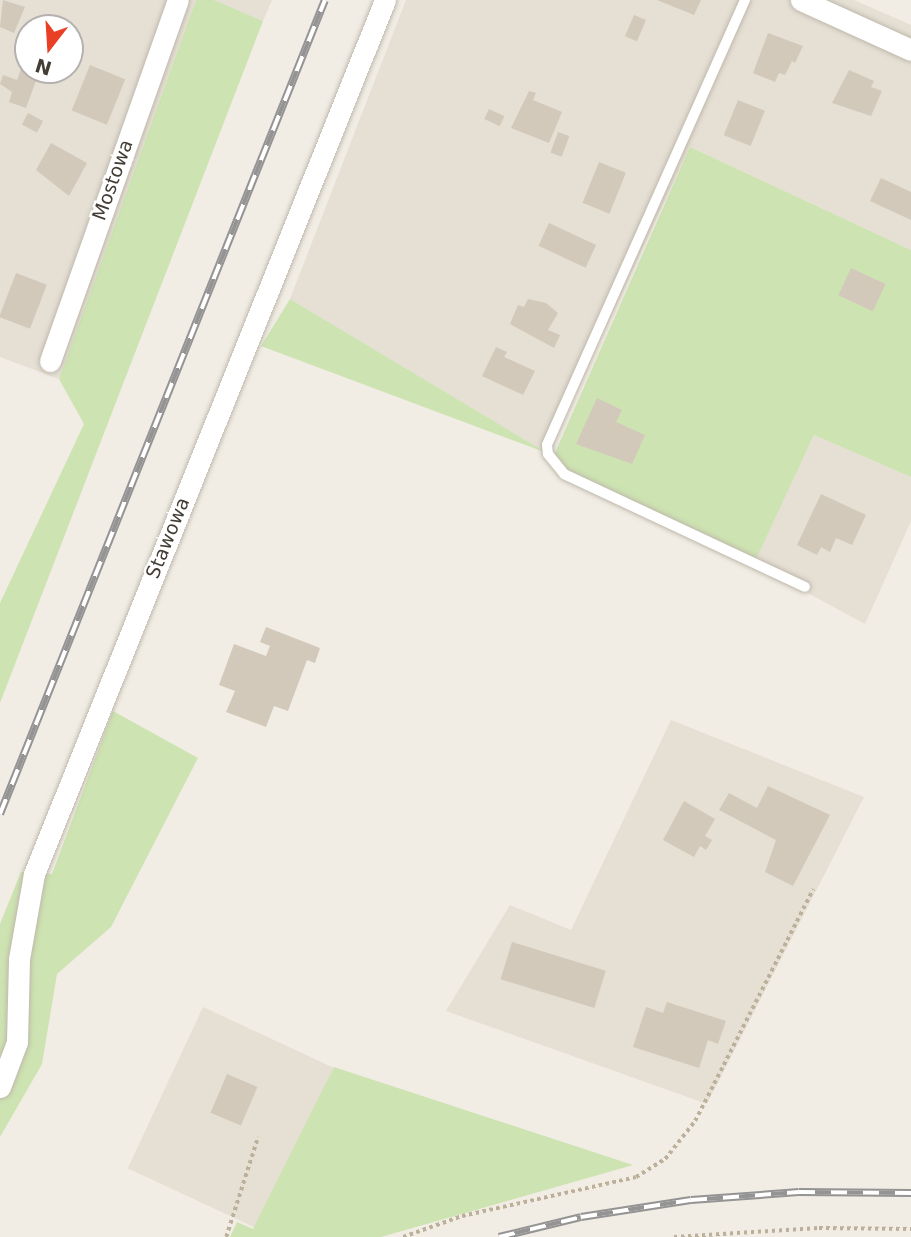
<!DOCTYPE html>
<html>
<head>
<meta charset="utf-8">
<style>
  body { margin:0 }
  #map { position:relative; width:911px; height:1237px; overflow:hidden; background:#f1ede5; font-family:"DejaVu Sans",sans-serif }
  div>[style] { position:absolute }
  .residential>* { inset:0; background:#e5dfd4; transform-origin:0 0 }
  .green>* { inset:0; background:#cde3b1 }
  .building>* { inset:0; background:#d2c9bb; transform-origin:0 0 }
  .path>* { height:3.5px; margin-top:-1.75px; transform-origin:0; background:repeating-linear-gradient(90deg,#bcb09b 0 3.5px,transparent 0 7px) }
  .roads { filter:drop-shadow(0 0 2px #bfb8ab) drop-shadow(0 0 2px #bfb8ab) }
  .lane>* { height:10px; margin:-5px; padding:0 5px; transform-origin:5px; border-radius:5px; background:#fff }
  .street>* { height:21px; margin:-10.5px; padding:0 10.5px; transform-origin:10.5px; border-radius:10.5px; background:#fff }
  .rail>* { height:8px; margin-top:-4px; transform-origin:0; background:repeating-linear-gradient(90deg,#fff 0 16px,#949494 0 32px); box-sizing:border-box; border-block:2px solid #949494 }
  span { translate:-50% -50%; white-space:nowrap; text-align:center; line-height:1.15; -webkit-text-stroke:5px #fff; paint-order:stroke }
  .street-label { font-size:19px; color:#433d35 }
  .north { position:absolute; left:14px; top:14px; width:70px; height:70px; box-sizing:border-box; background:#fff; border:2px solid #b4b1ae; border-radius:50%; rotate:197deg; font-size:19px; font-weight:700; line-height:28px; text-align:center; color:#433d35 }
  .north::after { content:''; display:block; margin:auto; width:24px; height:32px; background:#e93f24; clip-path:polygon(50% 0,100% 100%,50% 72%,0 100%) }
</style>
</head>
<body>
<div id="map">
  <div class="residential">
    <div style="clip-path:polygon(evenodd,0 0,196px 0,59px 379px,0 357px,0 0,28px 28px,70px 28px,70px 70px,28px 70px,28px 28px)"></div>
    <div style="clip-path:polygon(214px 0,272px 0,263px 21px)"></div>
    <div style="clip-path:polygon(406px 0,854px 0,911px 25px,911px 250px,690px 147px,547px 453px,290px 299px)"></div>
    <div style="clip-path:polygon(814px 435px,911px 477px,911px 521px,865px 624px,754px 564px)"></div>
    <div style="clip-path:polygon(671px 720px,864px 797px,707px 1104px,446px 1011px,510px 905px,571px 930px)"></div>
    <div style="left:203px;top:1007px;width:144px;height:178px;rotate:25deg"></div>
  </div>
  <div class="green">
    <div style="clip-path:polygon(196px 0,214px 0,263px 21px,0 703px,0 603px,84px 424px,59px 379px)"></div>
    <div style="clip-path:polygon(690px 147px,911px 250px,911px 477px,814px 435px,754px 564px,551px 462px)"></div>
    <div style="clip-path:polygon(290px 299px,547px 453px,261px 346px)"></div>
    <div style="clip-path:polygon(113px 711px,198px 758px,111px 927px,57px 974px,42px 1064px,0 1137px,0 924px,21px 872px,52px 874px)"></div>
    <div style="clip-path:polygon(334px 1067px,633px 1165px,381px 1237px,230px 1237px,237px 1222px,253px 1229px)"></div>
  </div>
  <div class="building">
    <div style="clip-path:polygon(3px 0,25px 7px,14px 33px,0 27px)"></div>
    <div style="clip-path:polygon(657px 0,701px 0,694px 15px)"></div>
    <div style="left:634px;top:15px;width:13px;height:23px;rotate:23deg"></div>
    <div style="clip-path:polygon(768px 33px,803px 46px,795px 63px,792px 61px,785px 75px,779px 73px,775px 82px,753px 73px)"></div>
    <div style="clip-path:polygon(28px 49px,28px 70px,40px 70px,26px 108px,9px 102px,12px 92px,0 84px,3px 75px,17px 80px)"></div>
    <div style="left:90px;top:65px;width:38px;height:49px;rotate:22deg"></div>
    <div style="clip-path:polygon(849px 70px,874px 81px,871px 87px,882px 91px,871px 116px,832px 103px)"></div>
    <div style="clip-path:polygon(529px 91px,536px 93px,533px 100px,562px 112px,549px 143px,511px 128px)"></div>
    <div style="left:738px;top:100px;width:29px;height:38px;rotate:22deg"></div>
    <div style="left:489px;top:109px;width:17px;height:11px;rotate:25deg"></div>
    <div style="left:28px;top:113px;width:17px;height:13px;rotate:28deg"></div>
    <div style="left:558px;top:132px;width:12px;height:22px;rotate:20deg"></div>
    <div style="clip-path:polygon(51px 143px,87px 163px,69px 196px,36px 170px)"></div>
    <div style="left:599px;top:162px;width:29px;height:44px;rotate:22deg"></div>
    <div style="clip-path:polygon(881px 178px,911px 192px,911px 220px,870px 201px)"></div>
    <div style="left:549px;top:223px;width:52px;height:25px;rotate:25deg"></div>
    <div style="left:851px;top:268px;width:38px;height:30px;rotate:25deg"></div>
    <div style="left:16px;top:273px;width:33px;height:47px;rotate:21deg"></div>
    <div style="clip-path:polygon(528px 299px,546px 303px,558px 313px,548px 330px,560px 335px,554px 348px,510px 324px,518px 305px,524px 307px)"></div>
    <div style="clip-path:polygon(496px 347px,507px 352px,504px 357px,535px 371px,523px 395px,482px 376px)"></div>
    <div style="clip-path:polygon(597px 398px,622px 410px,616px 422px,645px 435px,632px 464px,576px 444px)"></div>
    <div style="clip-path:polygon(821px 494px,866px 515px,852px 545px,836px 538px,830px 552px,821px 547px,817px 555px,797px 545px)"></div>
    <div style="clip-path:polygon(266px 627px,320px 648px,315px 663px,307px 660px,288px 711px,274px 706px,266px 727px,226px 712px,235px 691px,219px 685px,234px 644px,266px 656px,270px 646px,260px 642px)"></div>
    <div style="clip-path:polygon(768px 786px,830px 815px,793px 886px,765px 872px,776px 840px,719px 810px,729px 793px,757px 808px)"></div>
    <div style="clip-path:polygon(684px 801px,715px 819px,705px 836px,712px 840px,706px 850px,700px 846px,694px 857px,663px 840px)"></div>
    <div style="left:512px;top:942px;width:98px;height:39px;rotate:17deg"></div>
    <div style="clip-path:polygon(667px 1002px,726px 1021px,718px 1044px,708px 1040px,699px 1068px,633px 1047px,646px 1007px,663px 1013px)"></div>
    <div style="left:227px;top:1074px;width:33px;height:42px;rotate:23deg"></div>
  </div>
  <div class="path">
    <div style="left:226px;top:1237px;width:105px;rotate:-72.3deg"></div>
    <div style="left:403px;top:1237px;width:63px;rotate:-19.6deg"></div>
    <div style="left:462px;top:1216px;width:178px;rotate:-12.6deg"></div>
    <div style="left:636px;top:1177px;width:34px;rotate:-32deg"></div>
    <div style="left:665px;top:1159px;width:48px;rotate:-51.7deg"></div>
    <div style="left:695px;top:1121px;width:260px;rotate:-63deg"></div>
    <div style="left:674px;top:1237px;width:145px;rotate:-3.6deg"></div>
    <div style="left:819px;top:1228px;width:92px;rotate:0.6deg"></div>
  </div>
  <div class="roads">
    <div class="lane">
      <div style="left:745px;top:0;width:487px;rotate:114deg"></div>
      <div style="left:547px;top:445px;width:9px;rotate:84deg"></div>
      <div style="left:548px;top:454px;width:26px;rotate:51deg"></div>
      <div style="left:564px;top:474px;width:266px;rotate:25.1deg"></div>
    </div>
    <div class="street">
      <div style="left:801px;top:0;width:121px;rotate:24.4deg"></div>
      <div style="left:50px;top:361px;width:383px;rotate:-70.5deg"></div>
      <div style="left:0;top:1087px;width:48px;rotate:-69.3deg"></div>
      <div style="left:17px;top:1042px;width:83px;rotate:-88.6deg"></div>
      <div style="left:19px;top:959px;width:86px;rotate:-80deg"></div>
      <div style="left:34px;top:874px;width:942px;rotate:-68.12deg"></div>
    </div>
  </div>
  <div class="rail">
    <div style="left:0;top:814px;width:876px;rotate:-68.24deg"></div>
    <div style="left:499px;top:1237px;width:84px;rotate:-13.7deg"></div>
    <div style="left:581px;top:1217px;width:111px;rotate:-8.8deg"></div>
    <div style="left:691px;top:1200px;width:108px;rotate:-4.2deg"></div>
    <div style="left:799px;top:1192px;width:112px;rotate:0.5deg"></div>
  </div>
  <div class="street-label">
    <span style="left:113px;top:180px;rotate:-70deg">Mostowa</span>
    <span style="left:168px;top:538px;rotate:-68deg">Stawowa</span>
  </div>
  <div class="north">N</div>
</div>
</body>
</html>
